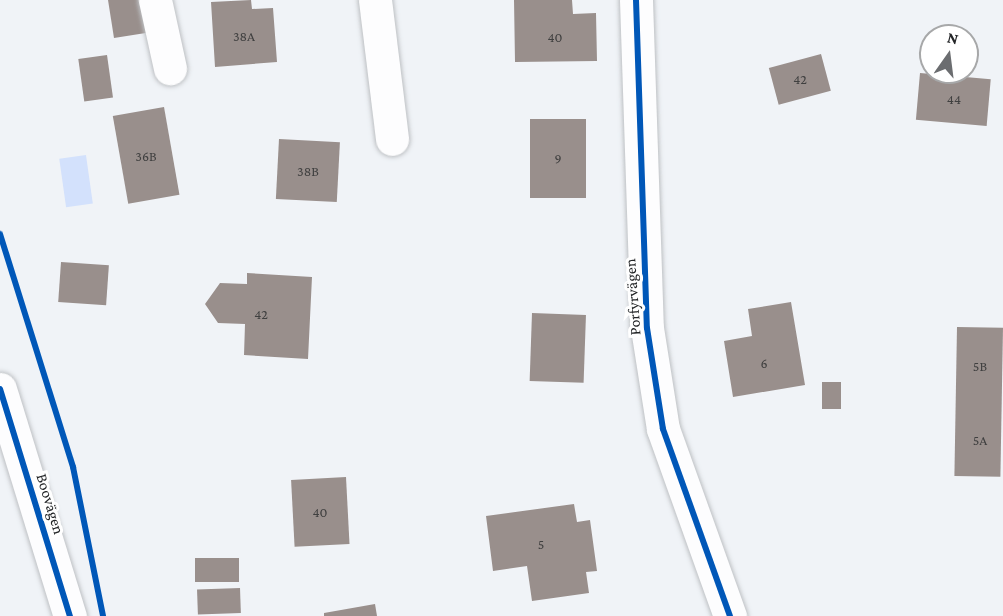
<!DOCTYPE html>
<html>
<head>
<meta charset="utf-8">
<style>
  body { margin:0 }
  #map { position:relative; width:1003px; height:616px; overflow:hidden; background:#f0f3f7; font-family:"Crimson Pro",serif }
  div>[style] { position:absolute }
  .water>* { inset:0; background:#d3e1fc; transform-origin:0 0 }
  .building>* { inset:0; background:#998f8c; transform-origin:0 0 }
  .roads { filter:drop-shadow(0 0 2px #bec1c4) drop-shadow(0 0 2px #bec1c4) }
  .minor>* { height:33px; margin:-16.5px; padding:0 16.5px; transform-origin:16.5px; border-radius:16.5px; background:#fdfdfe }
  .cycleway>* { height:6px; margin:-3px; padding:0 3px; transform-origin:3px; border-radius:3px; background:#0057b8 }
  span { translate:-50% -50%; white-space:nowrap; text-align:center; line-height:1.15; -webkit-text-stroke:6px #fff; paint-order:stroke }
  .number-label { font-size:14px; color:#404040 }
  .number-label span { -webkit-text-stroke-width:0 }
  .street-label { font-size:16px; color:#232527 }
  .north { position:absolute; left:919px; top:24px; width:60px; height:60px; box-sizing:border-box; background:#fff; border:2px solid #a7a8a9; border-radius:50%; rotate:14deg; font-size:16px; font-weight:700; line-height:24px; text-align:center; color:#232527 }
  .north::after { content:''; display:block; margin:auto; width:21px; height:27px; background:#6b6d70; clip-path:polygon(50% 0,100% 100%,50% 72%,0 100%) }
</style>
</head>
<body>
<div id="map">
  <div class="water">
    <div style="left:86px;top:155px;width:49px;height:27px;rotate:82deg"></div>
  </div>
  <div class="building">
    <div style="clip-path:polygon(108px 0,146px 0,152px 32px,114px 38px)"></div>
    <div style="clip-path:polygon(251px 0,252px 9px,273px 8px,277px 62px,215px 67px,211px 2px)"></div>
    <div style="clip-path:polygon(514px 0,572px 0,573px 14px,596px 13px,597px 61px,515px 62px)"></div>
    <div style="left:821px;top:54px;width:38px;height:54px;rotate:75deg"></div>
    <div style="left:107px;top:55px;width:43px;height:29px;rotate:82deg"></div>
    <div style="left:920px;top:73px;width:71px;height:47px;rotate:5deg"></div>
    <div style="left:164px;top:107px;width:89px;height:52px;rotate:80deg"></div>
    <div style="left:530px;top:119px;width:56px;height:79px"></div>
    <div style="left:279px;top:139px;width:61px;height:60px;rotate:3deg"></div>
    <div style="left:61px;top:262px;width:48px;height:40px;rotate:4deg"></div>
    <div style="clip-path:polygon(247px 273px,312px 277px,308px 359px,244px 355px,245px 324px,218px 323px,205px 304px,220px 283px,247px 284px)"></div>
    <div style="clip-path:polygon(791px 302px,805px 385px,733px 397px,724px 341px,752px 336px,748px 309px)"></div>
    <div style="left:532px;top:313px;width:54px;height:68px;rotate:2deg"></div>
    <div style="left:957px;top:327px;width:46px;height:149px;rotate:1deg"></div>
    <div style="left:822px;top:382px;width:19px;height:27px"></div>
    <div style="left:346px;top:477px;width:67px;height:55px;rotate:87deg"></div>
    <div style="clip-path:polygon(574px 504px,577px 522px,590px 520px,597px 571px,586px 572px,589px 593px,532px 601px,527px 566px,493px 571px,486px 516px)"></div>
    <div style="left:239px;top:558px;width:24px;height:44px;rotate:90deg"></div>
    <div style="left:240px;top:588px;width:25px;height:43px;rotate:88deg"></div>
    <div style="clip-path:polygon(375px 604px,377px 616px,324px 616px,324px 613px)"></div>
  </div>
  <div class="roads">
    <div class="minor">
      <div style="left:155px;top:0;width:70px;rotate:77.6deg"></div>
      <div style="left:375px;top:0;width:140px;rotate:83deg"></div>
      <div style="left:636px;top:0;width:328px;rotate:88.1deg"></div>
      <div style="left:647px;top:328px;width:102px;rotate:81deg"></div>
      <div style="left:663px;top:429px;width:199px;rotate:70.3deg"></div>
      <div style="left:0;top:389px;width:238px;rotate:72.9deg"></div>
    </div>
  </div>
  <div class="cycleway">
    <div style="left:636px;top:0;width:328px;rotate:88.1deg"></div>
    <div style="left:647px;top:328px;width:102px;rotate:81deg"></div>
    <div style="left:663px;top:429px;width:199px;rotate:70.3deg"></div>
    <div style="left:0;top:234px;width:244px;rotate:72.6deg"></div>
    <div style="left:73px;top:467px;width:152px;rotate:78.6deg"></div>
    <div style="left:0;top:389px;width:238px;rotate:72.9deg"></div>
  </div>
  <div class="number-label">
    <span style="left:244px;top:36px">38A</span>
    <span style="left:555px;top:37px">40</span>
    <span style="left:800px;top:79px">42</span>
    <span style="left:954px;top:99px">44</span>
    <span style="left:146px;top:156px">36B</span>
    <span style="left:558px;top:158px">9</span>
    <span style="left:308px;top:171px">38B</span>
    <span style="left:261px;top:314px">42</span>
    <span style="left:764px;top:363px">6</span>
    <span style="left:980px;top:366px">5B</span>
    <span style="left:980px;top:440px">5A</span>
    <span style="left:320px;top:512px">40</span>
    <span style="left:541px;top:544px">5</span>
  </div>
  <div class="street-label">
    <span style="left:633px;top:297px;rotate:-94deg">Porfyrvägen</span>
    <span style="left:50px;top:504px;rotate:73deg">Boovägen</span>
  </div>
  <div class="north">N</div>
</div>
</body>
</html>
